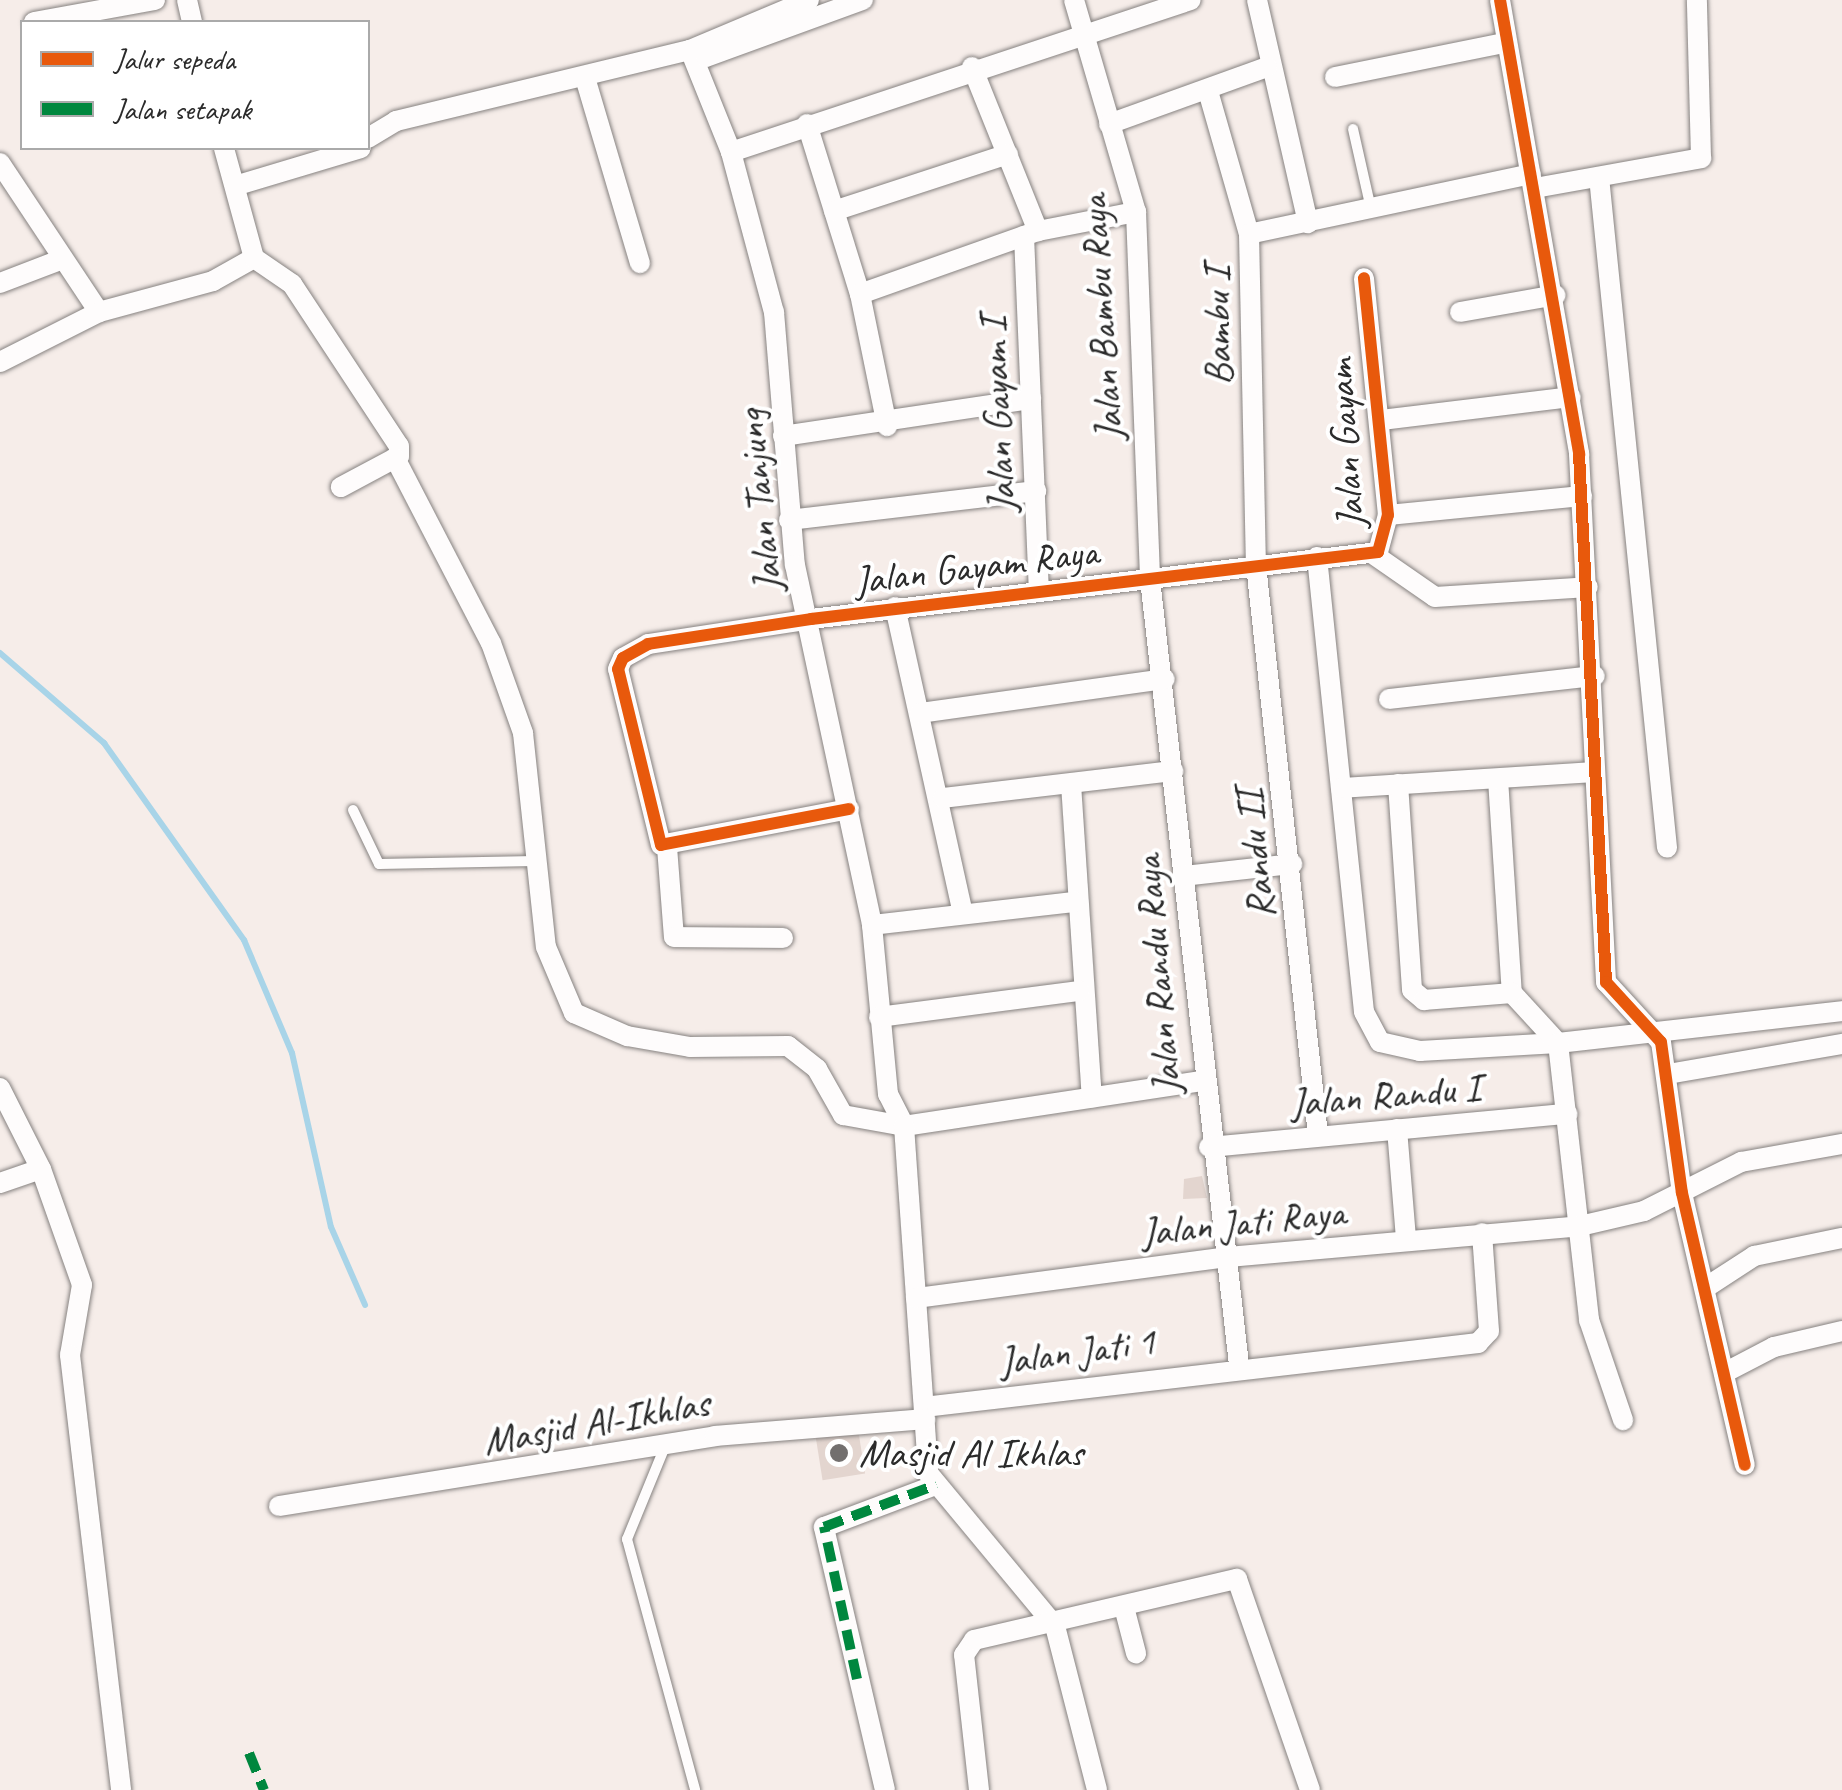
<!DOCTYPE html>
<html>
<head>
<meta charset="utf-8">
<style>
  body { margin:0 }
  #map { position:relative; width:1842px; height:1790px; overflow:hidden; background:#f6ede9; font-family:Caveat,sans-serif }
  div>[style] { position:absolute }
  .stream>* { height:6px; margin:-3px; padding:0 3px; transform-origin:3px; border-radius:3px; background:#a8d4e8 }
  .building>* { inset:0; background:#e3d5cf; transform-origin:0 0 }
  .roads { filter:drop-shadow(0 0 2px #868280) drop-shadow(0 0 2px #868280) }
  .lane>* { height:10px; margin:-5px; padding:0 5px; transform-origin:5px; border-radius:5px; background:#fefcfc }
  .street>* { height:20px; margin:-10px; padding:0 10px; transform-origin:10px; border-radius:10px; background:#fefcfc }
  .quiet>* { height:10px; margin-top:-5px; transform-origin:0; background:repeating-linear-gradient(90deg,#00873e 0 20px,transparent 0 30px) }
  .cycleway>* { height:12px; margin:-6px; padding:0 6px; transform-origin:6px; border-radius:6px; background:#e8590c }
  .dots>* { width:28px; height:28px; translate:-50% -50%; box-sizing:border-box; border:5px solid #fff; border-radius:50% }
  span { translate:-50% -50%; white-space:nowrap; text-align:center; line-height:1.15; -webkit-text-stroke:8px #fff; paint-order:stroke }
  .street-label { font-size:40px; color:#2b2b2b }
  .poi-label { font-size:40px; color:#2b2b2b }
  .left { translate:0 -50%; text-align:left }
  .legend { position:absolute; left:20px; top:20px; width:350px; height:130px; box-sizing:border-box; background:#fff; border:2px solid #aaa; margin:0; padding:12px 18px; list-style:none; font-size:30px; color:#2b2b2b }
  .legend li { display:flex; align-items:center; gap:20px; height:50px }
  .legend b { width:50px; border:2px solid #aaa }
</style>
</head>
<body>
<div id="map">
  <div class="stream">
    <div style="left:0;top:653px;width:138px;rotate:40.9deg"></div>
    <div style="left:104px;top:743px;width:242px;rotate:54.6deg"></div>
    <div style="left:244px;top:940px;width:123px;rotate:67deg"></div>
    <div style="left:292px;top:1053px;width:178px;rotate:77.4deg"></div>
    <div style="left:331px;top:1227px;width:85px;rotate:66.4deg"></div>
  </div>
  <div class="building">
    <div style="clip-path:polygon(1202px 1176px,1207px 1198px,1183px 1199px,1184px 1179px)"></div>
    <div style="left:858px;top:1429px;width:45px;height:43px;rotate:81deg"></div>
  </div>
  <div class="roads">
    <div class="lane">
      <div style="left:1353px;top:129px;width:82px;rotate:77.3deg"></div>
      <div style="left:353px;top:810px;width:60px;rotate:64.3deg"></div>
      <div style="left:379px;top:864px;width:156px;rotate:-1.1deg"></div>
      <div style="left:666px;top:1444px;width:103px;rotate:112.3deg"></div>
      <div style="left:627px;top:1539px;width:260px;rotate:74.8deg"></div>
    </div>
    <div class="street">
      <div style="left:187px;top:0;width:23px;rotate:77deg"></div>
      <div style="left:1074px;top:0;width:221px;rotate:73.7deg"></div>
      <div style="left:1136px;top:212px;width:367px;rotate:87.8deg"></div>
      <div style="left:1150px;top:579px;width:791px;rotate:83.54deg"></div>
      <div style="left:1257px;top:0;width:229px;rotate:77.1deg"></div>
      <div style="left:1500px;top:0;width:461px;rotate:80.1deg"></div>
      <div style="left:1579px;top:454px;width:529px;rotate:87.07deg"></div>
      <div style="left:1606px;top:982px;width:81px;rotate:47.5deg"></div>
      <div style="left:1661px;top:1042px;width:152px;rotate:82.1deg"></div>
      <div style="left:1682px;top:1193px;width:279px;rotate:77deg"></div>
      <div style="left:34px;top:22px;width:123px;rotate:-10.3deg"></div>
      <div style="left:690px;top:50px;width:110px;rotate:68.1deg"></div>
      <div style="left:731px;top:152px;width:166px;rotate:75deg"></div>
      <div style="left:774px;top:312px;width:254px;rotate:85.3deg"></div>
      <div style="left:795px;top:565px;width:368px;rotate:77.9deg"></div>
      <div style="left:872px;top:925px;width:170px;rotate:84.6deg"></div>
      <div style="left:888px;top:1094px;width:36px;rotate:63deg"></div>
      <div style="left:690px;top:50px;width:17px;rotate:24deg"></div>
      <div style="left:706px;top:57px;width:167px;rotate:-20deg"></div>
      <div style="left:972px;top:67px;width:177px;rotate:68.1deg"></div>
      <div style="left:1335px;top:77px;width:171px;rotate:-11.4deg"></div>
      <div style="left:586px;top:81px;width:190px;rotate:73.5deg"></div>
      <div style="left:1208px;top:91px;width:149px;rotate:74deg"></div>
      <div style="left:1249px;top:234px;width:331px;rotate:88.8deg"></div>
      <div style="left:1256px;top:565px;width:573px;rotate:83.79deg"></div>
      <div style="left:807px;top:124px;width:178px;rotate:72.7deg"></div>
      <div style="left:860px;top:294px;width:135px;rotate:78.4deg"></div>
      <div style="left:1109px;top:124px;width:168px;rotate:-19.8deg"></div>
      <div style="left:368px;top:138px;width:33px;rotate:-31deg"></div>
      <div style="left:396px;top:121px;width:302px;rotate:-13.6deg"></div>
      <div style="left:690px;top:50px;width:129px;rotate:-22.8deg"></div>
      <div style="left:731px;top:152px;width:484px;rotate:-18.3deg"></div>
      <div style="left:0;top:163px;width:179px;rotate:56.4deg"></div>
      <div style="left:99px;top:312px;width:118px;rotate:-15.2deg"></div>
      <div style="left:213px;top:281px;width:47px;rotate:-29.3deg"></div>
      <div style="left:254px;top:258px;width:114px;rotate:-105.3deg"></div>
      <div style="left:1599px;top:177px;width:674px;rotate:84.21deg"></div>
      <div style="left:238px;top:185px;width:128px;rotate:-16.7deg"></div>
      <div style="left:1535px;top:188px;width:169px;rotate:-10.2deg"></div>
      <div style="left:1701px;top:158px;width:158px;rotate:-91.5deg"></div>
      <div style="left:834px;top:211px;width:183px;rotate:-18.1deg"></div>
      <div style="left:1249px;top:234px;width:288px;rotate:-12deg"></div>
      <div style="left:1024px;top:236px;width:355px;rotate:87.6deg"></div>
      <div style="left:254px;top:258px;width:46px;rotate:34.4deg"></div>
      <div style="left:292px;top:284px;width:194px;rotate:56.6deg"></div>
      <div style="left:399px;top:446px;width:10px;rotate:90deg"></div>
      <div style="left:399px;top:456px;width:66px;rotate:151.9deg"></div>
      <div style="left:0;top:283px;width:64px;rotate:-21deg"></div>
      <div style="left:860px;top:294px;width:189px;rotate:-19.5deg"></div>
      <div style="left:1038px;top:231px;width:100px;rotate:-11deg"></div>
      <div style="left:1460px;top:312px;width:97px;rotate:-10deg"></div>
      <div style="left:0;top:362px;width:111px;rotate:-26.8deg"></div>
      <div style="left:1381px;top:420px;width:191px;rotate:-6.9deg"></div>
      <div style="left:783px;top:436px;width:251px;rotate:-8.5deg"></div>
      <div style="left:395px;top:458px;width:208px;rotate:62.6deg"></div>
      <div style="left:491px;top:643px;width:96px;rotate:70.4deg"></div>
      <div style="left:523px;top:733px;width:215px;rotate:83.9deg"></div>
      <div style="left:546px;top:947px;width:72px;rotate:67deg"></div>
      <div style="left:574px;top:1013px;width:58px;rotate:23.5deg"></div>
      <div style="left:627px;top:1036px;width:64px;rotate:9.9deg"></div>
      <div style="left:690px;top:1047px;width:98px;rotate:-0.6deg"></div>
      <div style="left:788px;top:1046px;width:37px;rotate:38deg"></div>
      <div style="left:817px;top:1069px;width:53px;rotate:60.5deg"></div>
      <div style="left:843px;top:1115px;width:62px;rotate:10.2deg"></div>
      <div style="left:904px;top:1126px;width:301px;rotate:-8.6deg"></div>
      <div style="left:1388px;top:515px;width:195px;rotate:-5.6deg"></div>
      <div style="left:789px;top:520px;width:249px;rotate:-6.7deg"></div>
      <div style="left:1373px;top:554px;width:75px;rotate:34.7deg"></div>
      <div style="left:1435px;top:597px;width:153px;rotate:-3.7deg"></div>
      <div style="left:1317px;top:557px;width:457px;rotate:84.1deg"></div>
      <div style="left:1364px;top:1012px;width:34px;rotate:62deg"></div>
      <div style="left:1380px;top:1042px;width:41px;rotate:12.7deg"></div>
      <div style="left:1420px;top:1051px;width:138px;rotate:-3.3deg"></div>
      <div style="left:1558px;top:1043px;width:286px;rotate:-6.4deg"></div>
      <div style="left:895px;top:607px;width:314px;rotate:77.5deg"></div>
      <div style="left:1389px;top:699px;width:207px;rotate:-6.4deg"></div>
      <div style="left:920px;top:713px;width:247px;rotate:-7.9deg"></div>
      <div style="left:1498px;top:779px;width:214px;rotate:86.3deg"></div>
      <div style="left:1512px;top:993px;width:68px;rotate:47.4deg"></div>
      <div style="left:1558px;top:1043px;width:279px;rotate:83.6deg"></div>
      <div style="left:1589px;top:1320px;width:106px;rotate:71.2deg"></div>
      <div style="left:1071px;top:784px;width:314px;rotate:86.2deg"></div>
      <div style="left:1398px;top:784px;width:206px;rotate:86.1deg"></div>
      <div style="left:1412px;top:990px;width:16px;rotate:40deg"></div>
      <div style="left:1424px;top:1000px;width:88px;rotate:-4.5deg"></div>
      <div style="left:1341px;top:788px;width:252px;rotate:-3.6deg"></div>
      <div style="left:943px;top:798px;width:232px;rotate:-6.7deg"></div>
      <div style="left:849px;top:809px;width:191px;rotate:169.2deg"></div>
      <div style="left:661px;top:845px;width:181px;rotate:-103.7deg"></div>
      <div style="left:618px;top:669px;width:12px;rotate:-66deg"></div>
      <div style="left:623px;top:658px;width:29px;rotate:-29deg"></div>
      <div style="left:648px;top:644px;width:165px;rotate:-8.7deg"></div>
      <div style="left:811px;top:619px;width:571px;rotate:-6.74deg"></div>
      <div style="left:1378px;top:552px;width:38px;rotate:-75deg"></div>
      <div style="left:1388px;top:515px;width:238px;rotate:-95.8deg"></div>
      <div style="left:667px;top:847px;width:90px;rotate:85.6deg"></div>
      <div style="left:674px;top:937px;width:109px;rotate:0.5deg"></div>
      <div style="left:1183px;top:876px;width:110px;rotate:-6.3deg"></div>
      <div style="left:872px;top:925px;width:204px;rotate:-6.5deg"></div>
      <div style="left:879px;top:1017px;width:202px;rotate:-7.4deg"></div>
      <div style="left:1668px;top:1074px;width:177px;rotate:-9.8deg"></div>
      <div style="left:0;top:1088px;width:91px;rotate:63.2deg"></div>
      <div style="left:904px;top:1126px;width:348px;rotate:86deg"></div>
      <div style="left:928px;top:1473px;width:199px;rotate:50.3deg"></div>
      <div style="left:1055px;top:1626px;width:169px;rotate:75.6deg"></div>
      <div style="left:1397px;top:1129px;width:110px;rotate:85.3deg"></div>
      <div style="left:1209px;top:1147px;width:360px;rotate:-5.3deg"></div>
      <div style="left:0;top:1183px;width:43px;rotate:-18.9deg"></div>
      <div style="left:41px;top:1169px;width:123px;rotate:70.5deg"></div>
      <div style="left:82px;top:1285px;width:71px;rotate:99.7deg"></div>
      <div style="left:70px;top:1355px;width:438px;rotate:83.3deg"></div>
      <div style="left:1705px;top:1288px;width:59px;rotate:-33.1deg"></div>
      <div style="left:1754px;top:1256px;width:90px;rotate:-11.6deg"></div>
      <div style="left:916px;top:1298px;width:315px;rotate:-7.5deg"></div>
      <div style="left:1228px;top:1257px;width:353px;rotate:-5deg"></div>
      <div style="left:1580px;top:1226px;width:66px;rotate:-13.2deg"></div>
      <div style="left:1644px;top:1211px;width:109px;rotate:-26.8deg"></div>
      <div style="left:1741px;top:1162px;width:103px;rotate:-10.1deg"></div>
      <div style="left:1724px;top:1373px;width:56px;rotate:-27.5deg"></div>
      <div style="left:1774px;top:1347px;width:70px;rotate:-13.2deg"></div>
      <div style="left:924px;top:1407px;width:558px;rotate:-6.59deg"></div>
      <div style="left:1478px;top:1343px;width:16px;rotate:-47deg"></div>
      <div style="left:1489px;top:1331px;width:98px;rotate:-94.1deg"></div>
      <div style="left:279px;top:1506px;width:442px;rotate:-9.1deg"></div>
      <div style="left:715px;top:1436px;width:211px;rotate:-4.6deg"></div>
      <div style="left:1124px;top:1607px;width:48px;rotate:75.4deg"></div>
      <div style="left:885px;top:1790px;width:270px;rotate:-103.1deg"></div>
      <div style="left:824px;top:1527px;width:120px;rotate:-20.6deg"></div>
      <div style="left:979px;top:1790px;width:136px;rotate:-96.3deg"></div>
      <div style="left:964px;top:1655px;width:18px;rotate:-56deg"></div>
      <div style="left:974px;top:1640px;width:270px;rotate:-13.1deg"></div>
      <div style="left:1237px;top:1579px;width:223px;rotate:70.9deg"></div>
    </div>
  </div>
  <div class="quiet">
    <div style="left:857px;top:1679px;width:156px;rotate:-102.2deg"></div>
    <div style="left:824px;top:1527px;width:120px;rotate:-20.6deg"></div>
    <div style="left:249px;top:1753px;width:40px;rotate:68deg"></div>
  </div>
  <div class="cycleway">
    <div style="left:1500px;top:0;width:461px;rotate:80.1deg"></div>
    <div style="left:1579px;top:454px;width:529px;rotate:87.07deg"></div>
    <div style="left:1606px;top:982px;width:81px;rotate:47.5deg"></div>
    <div style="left:1661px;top:1042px;width:152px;rotate:82.1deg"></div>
    <div style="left:1682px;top:1193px;width:279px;rotate:77deg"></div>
    <div style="left:849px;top:809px;width:191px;rotate:169.2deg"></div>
    <div style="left:661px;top:845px;width:181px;rotate:-103.7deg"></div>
    <div style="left:618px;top:669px;width:12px;rotate:-66deg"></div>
    <div style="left:623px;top:658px;width:29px;rotate:-29deg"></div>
    <div style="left:648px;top:644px;width:165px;rotate:-8.7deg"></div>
    <div style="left:811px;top:619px;width:571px;rotate:-6.74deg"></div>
    <div style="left:1378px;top:552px;width:38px;rotate:-75deg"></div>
    <div style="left:1388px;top:515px;width:238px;rotate:-95.8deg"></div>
  </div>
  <div class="dots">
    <div style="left:839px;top:1453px;background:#726f6e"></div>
  </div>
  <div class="street-label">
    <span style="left:1101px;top:318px;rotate:-94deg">Jalan Bambu Raya</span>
    <span style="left:1217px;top:326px;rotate:-91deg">Bambu I</span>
    <span style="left:997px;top:415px;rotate:-93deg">Jalan Gayam I</span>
    <span style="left:1345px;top:444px;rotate:-94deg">Jalan Gayam</span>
    <span style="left:759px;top:501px;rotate:-96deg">Jalan Tanjung</span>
    <span style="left:976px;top:566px;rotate:-7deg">Jalan Gayam Raya</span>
    <span style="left:1255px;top:854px;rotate:-96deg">Randu II</span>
    <span style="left:1157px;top:975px;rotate:-95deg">Jalan Randu Raya</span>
    <span style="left:1385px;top:1095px;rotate:-5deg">Jalan Randu I</span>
    <span style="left:1243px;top:1222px;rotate:-6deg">Jalan Jati Raya</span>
    <span style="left:1077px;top:1351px;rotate:-8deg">Jalan Jati 1</span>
    <span style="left:596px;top:1422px;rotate:-10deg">Masjid Al-Ikhlas</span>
  </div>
  <div class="poi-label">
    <span class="left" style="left:859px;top:1453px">Masjid Al Ikhlas</span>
  </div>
  <ul class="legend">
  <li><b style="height:12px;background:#e8590c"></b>Jalur sepeda</li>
  <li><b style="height:12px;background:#00873e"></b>Jalan setapak</li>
  </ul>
</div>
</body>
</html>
